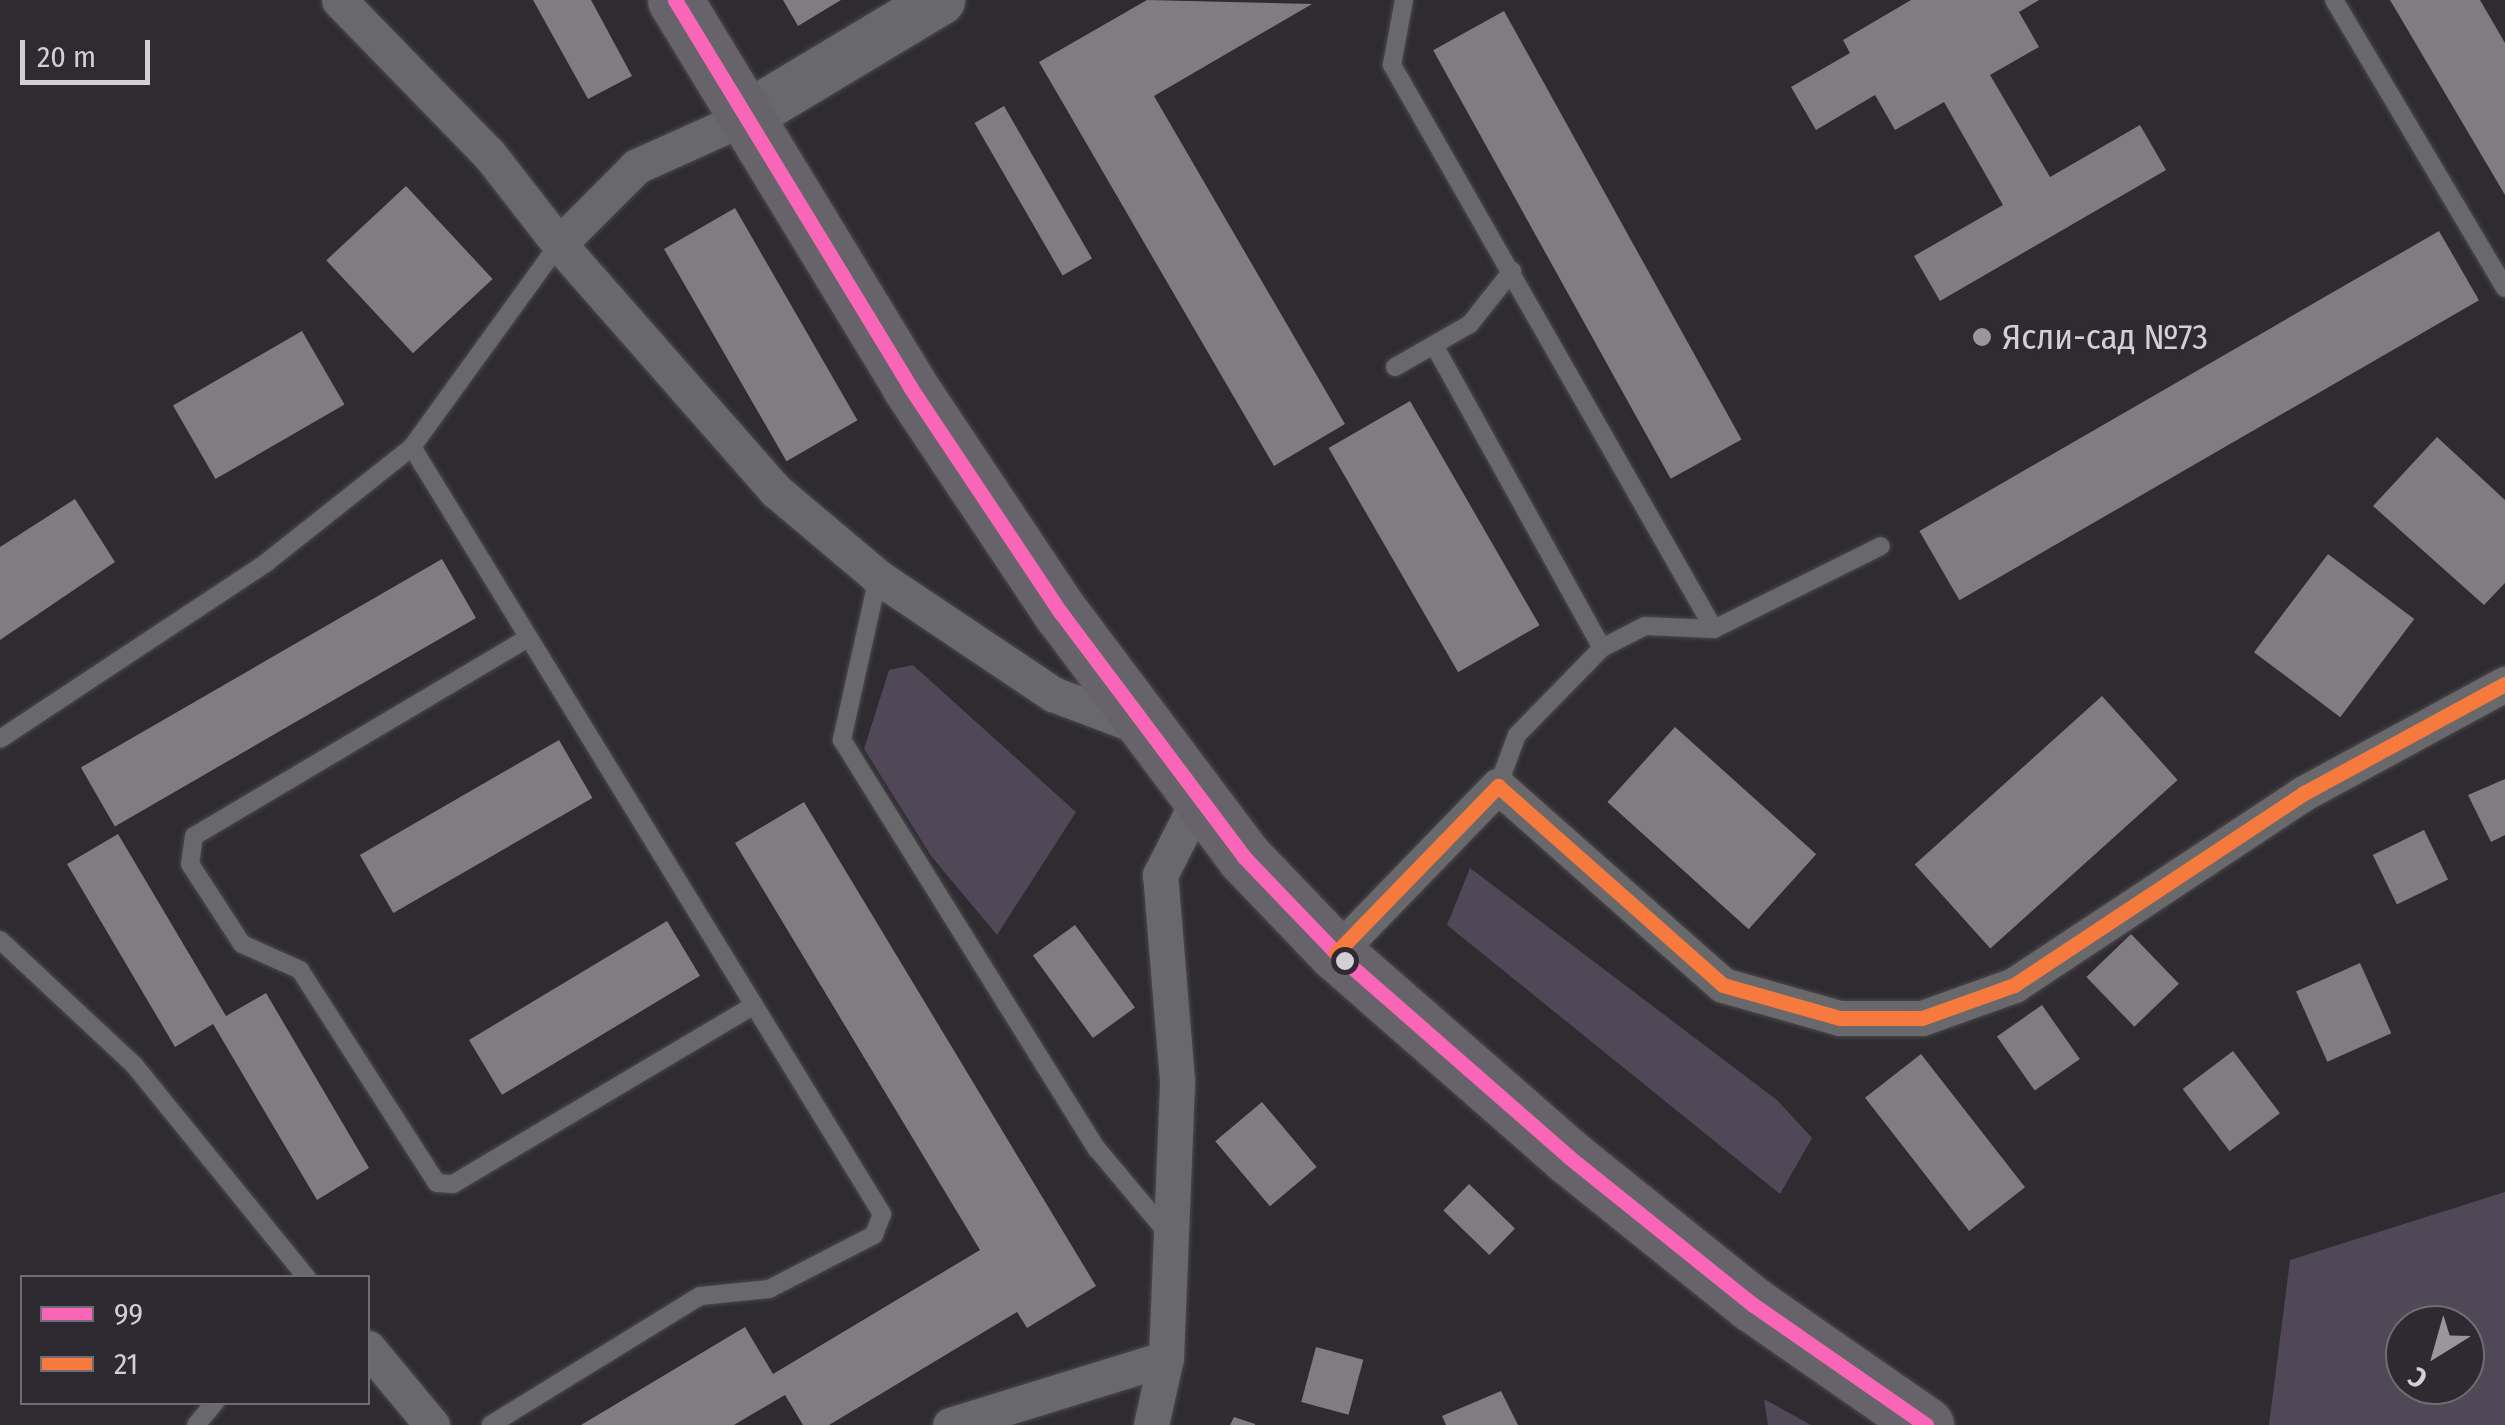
<!DOCTYPE html>
<html>
<head>
<meta charset="utf-8">
<style>
  body { margin:0 }
  #map { position:relative; width:2505px; height:1425px; overflow:hidden; background:#2e2c30; font-family:"Fira Sans Condensed",sans-serif }
  div>[style] { position:absolute }
  .green>* { inset:0; background:#504757 }
  .building>* { inset:0; background:#7f7c82; transform-origin:0 0 }
  .roads { filter:drop-shadow(0 0 2px #4b494e) drop-shadow(0 0 2px #4b494e) }
  .lane>* { height:18px; margin:-9px; padding:0 9px; transform-origin:9px; border-radius:9px; background:#69686b }
  .street>* { height:35px; margin:-17.5px; padding:0 17.5px; transform-origin:17.5px; border-radius:17.5px; background:#69686b }
  .secondary>* { height:50px; margin:-25px; padding:0 25px; transform-origin:25px; border-radius:25px; background:#69686b }
  .primary>* { height:55px; margin:-27.5px; padding:0 27.5px; transform-origin:27.5px; border-radius:27.5px; background:#67636b }
  .bus-1>* { height:15px; margin:-7.5px; padding:0 7.5px; transform-origin:7.5px; border-radius:7.5px; background:#fa66b7 }
  .bus-2>* { height:15px; margin:-7.5px; padding:0 7.5px; transform-origin:7.5px; border-radius:7.5px; background:#f6793e }
  .dots>* { width:28px; height:28px; translate:-50% -50%; box-sizing:border-box; border:5px solid #2e2a32; border-radius:50% }
  span { translate:-50% -50%; white-space:nowrap; text-align:center; line-height:1.15; -webkit-text-stroke:10px #2e2a32; paint-order:stroke }
  .poi-label { font-size:35px; color:#d2d0d5 }
  .left { translate:0 -50%; text-align:left }
  .legend { position:absolute; left:20px; top:1275px; width:350px; height:130px; box-sizing:border-box; background:#2e2a32; border:2px solid #706c73; margin:0; padding:12px 18px; list-style:none; font-size:30px; color:#d2d0d5 }
  .legend li { display:flex; align-items:center; gap:20px; height:50px }
  .legend b { width:50px; border:2px solid #706c73 }
  .north { position:absolute; left:2385px; top:1305px; width:100px; height:100px; box-sizing:border-box; background:#2e2a32; border:2px solid #706c73; border-radius:50%; rotate:217deg; font-size:28px; font-weight:700; line-height:40px; text-align:center; color:#d2d0d5 }
  .north::after { content:''; display:block; margin:auto; width:35px; height:45px; background:#99979b; clip-path:polygon(50% 0,100% 100%,50% 72%,0 100%) }
  .scale { position:absolute; left:20px; top:40px; width:130px; height:45px; box-sizing:border-box; border:5px solid #d2d0d5; border-top:0; padding-left:12px; font-size:30px; line-height:35px; white-space:nowrap; color:#d2d0d5; -webkit-text-stroke:8px #2e2a32; paint-order:stroke }
</style>
</head>
<body>
<div id="map">
  <div class="green">
    <div style="clip-path:polygon(913px 665px,1076px 812px,997px 935px,931px 856px,864px 749px,889px 670px)"></div>
    <div style="clip-path:polygon(1470px 868px,1777px 1100px,1812px 1138px,1780px 1194px,1447px 925px)"></div>
    <div style="clip-path:polygon(evenodd,2505px 1192px,2505px 1425px,2269px 1425px,2290px 1260px,2505px 1192px,2465px 1325px,2465px 1385px,2405px 1385px,2405px 1325px,2465px 1325px)"></div>
    <div style="clip-path:polygon(1764px 1399px,1811px 1425px,1768px 1425px)"></div>
  </div>
  <div class="building">
    <div style="clip-path:polygon(533px 0,591px 0,632px 76px,588px 99px)"></div>
    <div style="clip-path:polygon(783px 0,841px 0,798px 26px)"></div>
    <div style="clip-path:polygon(1147px 0,1312px 4px,1154px 96px,1345px 424px,1274px 466px,1039px 62px)"></div>
    <div style="clip-path:polygon(1911px 0,2039px 0,2019px 12px,2039px 47px,1990px 75px,2050px 177px,2140px 125px,2166px 170px,1940px 301px,1914px 256px,2003px 205px,1944px 102px,1895px 130px,1875px 95px,1816px 130px,1791px 87px,1850px 53px,1843px 40px)"></div>
    <div style="clip-path:polygon(2390px 0,2480px 0,2505px 43px,2505px 195px)"></div>
    <div style="left:1504px;top:11px;width:490px;height:81px;rotate:61deg"></div>
    <div style="left:1004px;top:106px;width:176px;height:34px;rotate:60deg"></div>
    <div style="left:406px;top:186px;width:127px;height:109px;rotate:47deg"></div>
    <div style="left:735px;top:208px;width:245px;height:82px;rotate:60deg"></div>
    <div style="left:2439px;top:231px;width:80px;height:600px;rotate:60deg"></div>
    <div style="left:302px;top:331px;width:85px;height:149px;rotate:60deg"></div>
    <div style="left:1410px;top:401px;width:259px;height:94px;rotate:60deg"></div>
    <div style="clip-path:polygon(2437px 437px,2505px 500px,2505px 583px,2484px 605px,2373px 506px)"></div>
    <div style="clip-path:polygon(75px 499px,115px 562px,0 640px,0 547px)"></div>
    <div style="left:2328px;top:554px;width:108px;height:123px;rotate:37deg"></div>
    <div style="left:442px;top:559px;width:68px;height:417px;rotate:60deg"></div>
    <div style="left:2102px;top:696px;width:113px;height:252px;rotate:48deg"></div>
    <div style="left:1675px;top:727px;width:190px;height:101px;rotate:42deg"></div>
    <div style="left:559px;top:740px;width:67px;height:230px;rotate:60deg"></div>
    <div style="clip-path:polygon(2505px 779px,2505px 835px,2491px 842px,2468px 795px)"></div>
    <div style="clip-path:polygon(804px 802px,1096px 1286px,1027px 1328px,1017px 1312px,829px 1425px,803px 1425px,785px 1395px,734px 1425px,581px 1425px,745px 1327px,773px 1374px,980px 1250px,735px 843px)"></div>
    <div style="left:2424px;top:830px;width:55px;height:57px;rotate:64deg"></div>
    <div style="clip-path:polygon(118px 834px,226px 1016px,266px 993px,369px 1168px,317px 1200px,213px 1024px,175px 1047px,67px 864px)"></div>
    <div style="left:667px;top:921px;width:64px;height:231px;rotate:59deg"></div>
    <div style="left:1075px;top:925px;width:102px;height:52px;rotate:54deg"></div>
    <div style="left:2131px;top:934px;width:69px;height:62px;rotate:46deg"></div>
    <div style="left:2360px;top:963px;width:77px;height:70px;rotate:66deg"></div>
    <div style="left:2042px;top:1005px;width:66px;height:55px;rotate:55deg"></div>
    <div style="left:2233px;top:1051px;width:78px;height:63px;rotate:53deg"></div>
    <div style="left:1921px;top:1054px;width:169px;height:71px;rotate:52deg"></div>
    <div style="left:1262px;top:1102px;width:85px;height:61px;rotate:50deg"></div>
    <div style="left:1469px;top:1184px;width:64px;height:37px;rotate:44deg"></div>
    <div style="left:1316px;top:1347px;width:49px;height:57px;rotate:15deg"></div>
    <div style="clip-path:polygon(1501px 1391px,1518px 1425px,1446px 1425px,1442px 1416px)"></div>
    <div style="clip-path:polygon(1234px 1417px,1255px 1424px,1255px 1425px,1230px 1425px)"></div>
  </div>
  <div class="roads">
    <div class="lane">
      <div style="left:1404px;top:0;width:66px;rotate:100.5deg"></div>
      <div style="left:1392px;top:65px;width:649px;rotate:60.28deg"></div>
      <div style="left:2334px;top:0;width:335px;rotate:59.3deg"></div>
      <div style="left:1434px;top:345px;width:346px;rotate:61deg"></div>
      <div style="left:1395px;top:367px;width:86px;rotate:-29.8deg"></div>
      <div style="left:1470px;top:324px;width:68px;rotate:-51.6deg"></div>
      <div style="left:412px;top:447px;width:900px;rotate:58.5deg"></div>
      <div style="left:882px;top:1214px;width:22px;rotate:111deg"></div>
      <div style="left:874px;top:1235px;width:118px;rotate:152.8deg"></div>
      <div style="left:769px;top:1289px;width:69px;rotate:174.2deg"></div>
      <div style="left:700px;top:1296px;width:246px;rotate:148.4deg"></div>
      <div style="left:878px;top:577px;width:167px;rotate:102.5deg"></div>
      <div style="left:842px;top:740px;width:482px;rotate:58.1deg"></div>
      <div style="left:1097px;top:1149px;width:112px;rotate:50.1deg"></div>
      <div style="left:528px;top:638px;width:388px;rotate:149.3deg"></div>
      <div style="left:194px;top:836px;width:28px;rotate:98deg"></div>
      <div style="left:190px;top:864px;width:95px;rotate:57deg"></div>
      <div style="left:242px;top:944px;width:64px;rotate:24.1deg"></div>
      <div style="left:300px;top:970px;width:253px;rotate:57.3deg"></div>
      <div style="left:437px;top:1183px;width:16px;rotate:4deg"></div>
      <div style="left:453px;top:1184px;width:350px;rotate:-30.7deg"></div>
      <div style="left:0;top:739px;width:320px;rotate:-33.5deg"></div>
      <div style="left:267px;top:562px;width:185px;rotate:-38.4deg"></div>
      <div style="left:412px;top:447px;width:251px;rotate:-54.1deg"></div>
      <div style="left:1498px;top:786px;width:54px;rotate:-69.6deg"></div>
      <div style="left:1517px;top:735px;width:122px;rotate:-45.7deg"></div>
      <div style="left:1602px;top:648px;width:48px;rotate:-27.1deg"></div>
      <div style="left:1645px;top:626px;width:69px;rotate:2.5deg"></div>
      <div style="left:1714px;top:629px;width:186px;rotate:-26.4deg"></div>
      <div style="left:0;top:940px;width:183px;rotate:43deg"></div>
      <div style="left:134px;top:1065px;width:274px;rotate:50.9deg"></div>
      <div style="left:196px;top:1425px;width:30px;rotate:-50deg"></div>
    </div>
    <div class="street">
      <div style="left:339px;top:0;width:215px;rotate:45.8deg"></div>
      <div style="left:489px;top:154px;width:114px;rotate:52.1deg"></div>
      <div style="left:559px;top:244px;width:110px;rotate:-45deg"></div>
      <div style="left:637px;top:166px;width:117px;rotate:-24.2deg"></div>
      <div style="left:559px;top:244px;width:329px;rotate:48.7deg"></div>
      <div style="left:776px;top:491px;width:133px;rotate:40.1deg"></div>
      <div style="left:878px;top:577px;width:211px;rotate:33.8deg"></div>
      <div style="left:1053px;top:694px;width:96px;rotate:20.7deg"></div>
      <div style="left:1336px;top:953px;width:233px;rotate:-45.9deg"></div>
      <div style="left:1498px;top:786px;width:300px;rotate:41.5deg"></div>
      <div style="left:1723px;top:985px;width:122px;rotate:15.8deg"></div>
      <div style="left:1840px;top:1018px;width:82px"></div>
      <div style="left:1922px;top:1018px;width:98px;rotate:-19.7deg"></div>
      <div style="left:2014px;top:985px;width:348px;rotate:-33.5deg"></div>
      <div style="left:2304px;top:793px;width:229px;rotate:-28.5deg"></div>
      <div style="left:368px;top:1348px;width:100px;rotate:50.3deg"></div>
      <div style="left:950px;top:1425px;width:226px;rotate:-17.2deg"></div>
      <div style="left:1151px;top:1425px;width:69px;rotate:-77.4deg"></div>
      <div style="left:1166px;top:1358px;width:278px;rotate:-87.7deg"></div>
      <div style="left:1177px;top:1080px;width:206px;rotate:-94.7deg"></div>
      <div style="left:1160px;top:875px;width:88px;rotate:-62.9deg"></div>
    </div>
    <div class="secondary">
      <div style="left:744px;top:118px;width:229px;rotate:-31deg"></div>
    </div>
    <div class="primary">
      <div style="left:675px;top:0;width:453px;rotate:58.7deg"></div>
      <div style="left:910px;top:387px;width:272px;rotate:56.3deg"></div>
      <div style="left:1061px;top:613px;width:305px;rotate:53.1deg"></div>
      <div style="left:1244px;top:857px;width:133px;rotate:46.2deg"></div>
      <div style="left:1336px;top:953px;width:310px;rotate:41.2deg"></div>
      <div style="left:1569px;top:1157px;width:235px;rotate:38.8deg"></div>
      <div style="left:1752px;top:1304px;width:212px;rotate:34.8deg"></div>
    </div>
  </div>
  <div class="bus-1">
    <div style="left:675px;top:0;width:453px;rotate:58.7deg"></div>
    <div style="left:910px;top:387px;width:272px;rotate:56.3deg"></div>
    <div style="left:1061px;top:613px;width:305px;rotate:53.1deg"></div>
    <div style="left:1244px;top:857px;width:133px;rotate:46.2deg"></div>
    <div style="left:1336px;top:953px;width:310px;rotate:41.2deg"></div>
    <div style="left:1569px;top:1157px;width:235px;rotate:38.8deg"></div>
    <div style="left:1752px;top:1304px;width:212px;rotate:34.8deg"></div>
  </div>
  <div class="bus-2">
    <div style="left:1336px;top:953px;width:233px;rotate:-45.9deg"></div>
    <div style="left:1498px;top:786px;width:300px;rotate:41.5deg"></div>
    <div style="left:1723px;top:985px;width:122px;rotate:15.8deg"></div>
    <div style="left:1840px;top:1018px;width:82px"></div>
    <div style="left:1922px;top:1018px;width:98px;rotate:-19.7deg"></div>
    <div style="left:2014px;top:985px;width:348px;rotate:-33.5deg"></div>
    <div style="left:2304px;top:793px;width:229px;rotate:-28.5deg"></div>
  </div>
  <div class="dots">
    <div style="left:1982px;top:337px;background:#99979b"></div>
    <div style="left:1345px;top:961px;background:#d2d0d5"></div>
  </div>
  <div class="poi-label">
    <span class="left" style="left:2002px;top:337px">Ясли-сад №73</span>
  </div>
  <ul class="legend">
  <li><b style="height:12px;background:#fa66b7"></b>99</li>
  <li><b style="height:12px;background:#f6793e"></b>21</li>
  </ul>
  <div class="north">С</div>
  <div class="scale">20 m</div>
</div>
</body>
</html>
